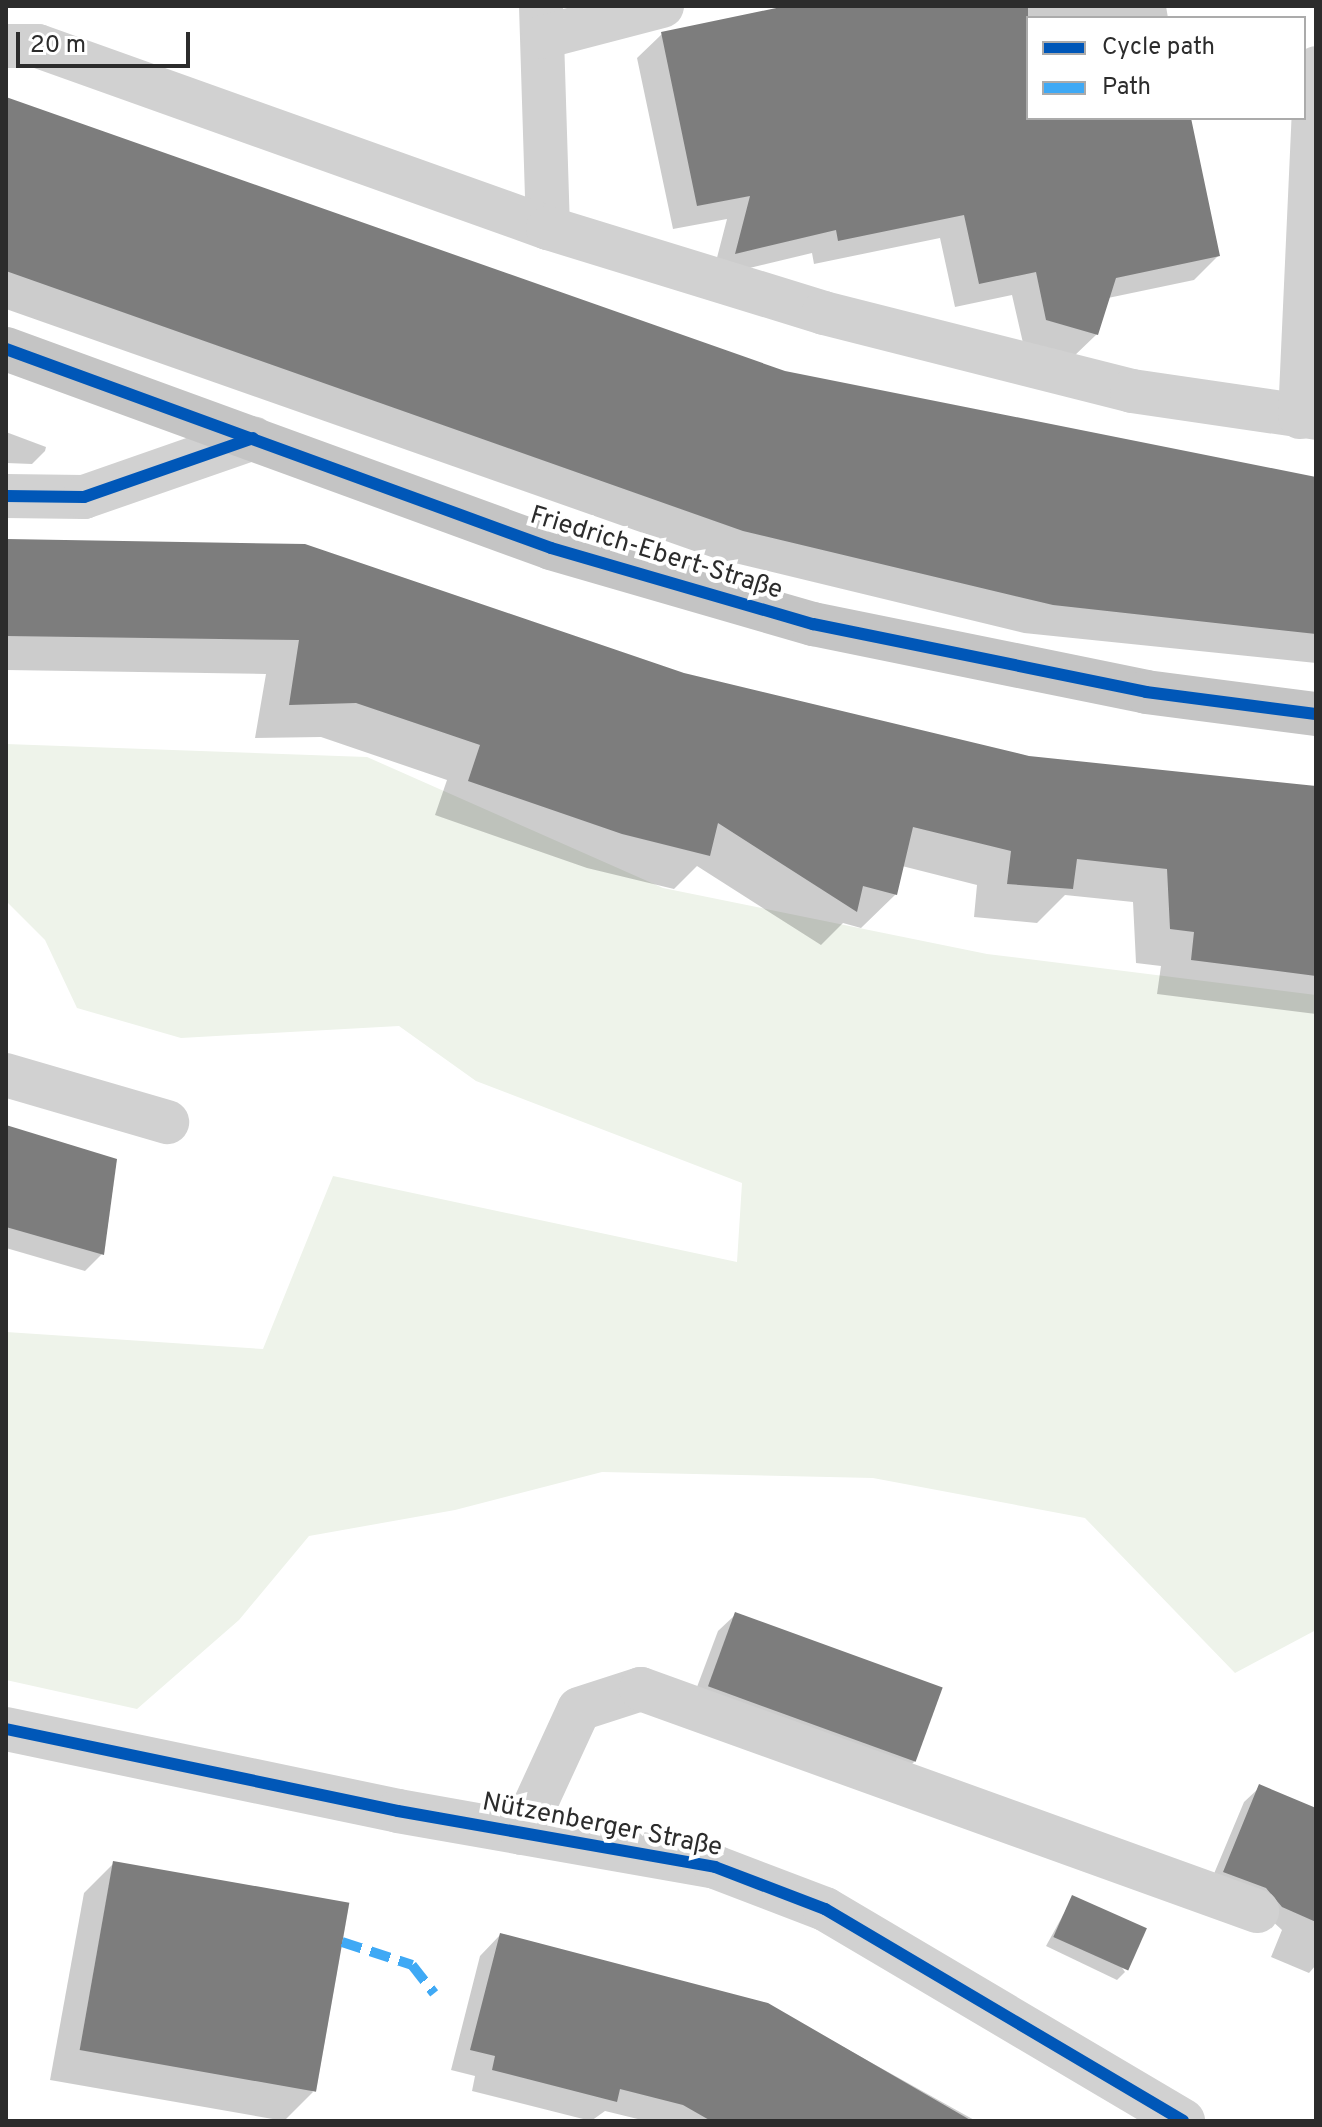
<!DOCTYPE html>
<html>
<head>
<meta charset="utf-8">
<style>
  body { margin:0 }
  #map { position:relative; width:1322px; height:2127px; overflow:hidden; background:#fff; font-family:Overpass,sans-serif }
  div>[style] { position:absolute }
  .green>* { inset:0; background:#eef3ea }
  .shadow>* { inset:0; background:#0003 }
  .building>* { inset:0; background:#7d7d7d; transform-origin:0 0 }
  .minor>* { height:44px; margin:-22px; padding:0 22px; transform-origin:22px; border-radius:22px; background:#d1d1d1 }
  .major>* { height:44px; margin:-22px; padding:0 22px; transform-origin:22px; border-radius:22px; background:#c4c4c4 }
  .quiet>* { height:10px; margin-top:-5px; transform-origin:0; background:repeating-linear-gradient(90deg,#3fa9f5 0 20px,transparent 0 30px) }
  .cycleway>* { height:12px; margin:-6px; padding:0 6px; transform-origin:6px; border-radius:6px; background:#0057b8 }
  span { translate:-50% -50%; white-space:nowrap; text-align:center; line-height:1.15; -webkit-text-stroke:8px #fff; paint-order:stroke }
  .street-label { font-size:26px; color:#2c2c2c }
  .frame { position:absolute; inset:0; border:8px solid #2c2c2c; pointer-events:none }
  .legend { position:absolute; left:1026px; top:16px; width:280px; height:104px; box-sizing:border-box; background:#fff; border:2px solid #ababab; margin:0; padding:10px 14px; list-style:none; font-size:24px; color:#2c2c2c }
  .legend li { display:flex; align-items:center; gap:16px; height:40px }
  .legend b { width:40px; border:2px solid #ababab }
  .scale { position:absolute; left:16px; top:32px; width:174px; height:36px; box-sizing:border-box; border:4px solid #2c2c2c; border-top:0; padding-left:10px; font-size:24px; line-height:28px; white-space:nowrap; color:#2c2c2c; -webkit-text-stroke:6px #fff; paint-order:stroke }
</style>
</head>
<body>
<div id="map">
  <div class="green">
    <div style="clip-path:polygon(6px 744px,367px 757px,663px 888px,987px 954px,1316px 995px,1316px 1630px,1235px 1673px,1085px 1518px,873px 1478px,602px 1472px,455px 1510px,309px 1536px,239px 1620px,137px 1709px,6px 1680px,6px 1332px,263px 1349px,333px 1176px,737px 1262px,742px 1183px,476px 1081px,399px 1026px,181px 1038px,77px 1008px,45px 940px,6px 901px)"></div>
  </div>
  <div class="shadow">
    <div style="clip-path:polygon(795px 6px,1166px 6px,1168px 18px,1028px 18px,1028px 118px,1189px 118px,1218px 256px,1194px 280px,1108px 298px,1097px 334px,1072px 358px,1023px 343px,1012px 295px,955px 307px,940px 238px,814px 264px,812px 253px,712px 277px,727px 219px,673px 229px,637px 58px,662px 34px)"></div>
    <div style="clip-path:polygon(6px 99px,785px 373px,1316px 478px,1316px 663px,1024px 633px,714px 558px,6px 309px)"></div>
    <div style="clip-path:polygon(6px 432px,46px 447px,45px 451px,32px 464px,6px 463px)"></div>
    <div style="clip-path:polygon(6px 541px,683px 675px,1028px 758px,1316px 790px,1316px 1014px,1157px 994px,1161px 966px,1136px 963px,1133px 902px,1065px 895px,1037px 923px,974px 917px,977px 885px,902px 866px,896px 894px,861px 928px,843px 923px,821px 945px,697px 866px,674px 889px,587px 868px,435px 815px,447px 780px,321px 737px,255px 738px,266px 674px,6px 670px)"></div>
    <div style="clip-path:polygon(6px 1127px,115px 1160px,102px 1254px,85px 1271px,6px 1248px)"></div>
    <div style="clip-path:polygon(735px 1615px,915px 1761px,898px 1778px,691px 1703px,718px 1631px)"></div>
    <div style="clip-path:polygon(1260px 1787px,1316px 1810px,1316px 1965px,1309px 1973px,1271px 1957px,1282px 1930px,1260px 1910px,1208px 1888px,1244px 1802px)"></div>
    <div style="clip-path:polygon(114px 1863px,313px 2092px,284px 2121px,50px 2080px,84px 1893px)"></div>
    <div style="clip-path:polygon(1073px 1897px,1125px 1972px,1117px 1980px,1046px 1946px)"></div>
    <div style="clip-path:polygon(500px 1935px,768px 2005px,976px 2121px,646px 2121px,605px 2111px,591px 2121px,472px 2091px,475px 2076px,451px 2070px,480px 1956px)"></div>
  </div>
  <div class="building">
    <div style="clip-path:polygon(786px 6px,1028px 6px,1028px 118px,1191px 118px,1220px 256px,1116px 278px,1098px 335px,1046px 320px,1036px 272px,979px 284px,964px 215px,838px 241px,836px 230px,735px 254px,750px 196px,697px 206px,661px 32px)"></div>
    <div style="clip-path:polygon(6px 97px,785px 371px,1316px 477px,1316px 634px,1053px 605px,743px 531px,6px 271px)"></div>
    <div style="clip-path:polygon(6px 539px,305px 544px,684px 673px,1029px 756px,1316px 786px,1316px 976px,1191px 960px,1194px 932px,1170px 929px,1167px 869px,1077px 859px,1073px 889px,1007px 884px,1011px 851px,913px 827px,897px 895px,863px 886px,857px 912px,718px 823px,710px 856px,622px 834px,468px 781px,480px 745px,356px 703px,289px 705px,299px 640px,6px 636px)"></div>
    <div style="clip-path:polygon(6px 1125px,117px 1159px,104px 1255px,6px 1227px)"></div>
    <div style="left:735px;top:1612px;width:221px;height:79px;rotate:20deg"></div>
    <div style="clip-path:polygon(1259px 1784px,1316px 1808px,1316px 1922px,1282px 1907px,1266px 1888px,1223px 1872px)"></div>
    <div style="left:113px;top:1861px;width:240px;height:192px;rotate:10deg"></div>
    <div style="left:1072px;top:1895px;width:82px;height:46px;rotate:24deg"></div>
    <div style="clip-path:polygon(500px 1933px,768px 2003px,972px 2121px,711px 2121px,683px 2105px,620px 2089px,617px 2102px,492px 2070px,495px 2056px,470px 2050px)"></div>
  </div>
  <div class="minor">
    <div style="left:541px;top:6px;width:222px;rotate:88.2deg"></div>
    <div style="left:543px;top:37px;width:123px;rotate:-14.6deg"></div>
    <div style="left:6px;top:46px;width:32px"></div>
    <div style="left:38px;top:46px;width:542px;rotate:19.64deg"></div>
    <div style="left:548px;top:228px;width:289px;rotate:17.1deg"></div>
    <div style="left:824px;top:313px;width:318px;rotate:14.2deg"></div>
    <div style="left:1132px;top:391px;width:186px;rotate:8.3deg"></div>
    <div style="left:1300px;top:417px;width:349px;rotate:-87.4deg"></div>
    <div style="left:6px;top:496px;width:78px;rotate:0.7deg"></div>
    <div style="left:84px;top:497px;width:179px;rotate:-19.2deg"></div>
    <div style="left:6px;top:1075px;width:168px;rotate:16.3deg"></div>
    <div style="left:6px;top:1729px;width:400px;rotate:11.8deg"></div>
    <div style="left:398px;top:1811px;width:322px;rotate:10deg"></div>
    <div style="left:715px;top:1867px;width:118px;rotate:20.9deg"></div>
    <div style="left:825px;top:1909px;width:416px;rotate:30.6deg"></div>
    <div style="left:522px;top:1833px;width:136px;rotate:-65.3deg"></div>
    <div style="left:579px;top:1709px;width:65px;rotate:-17.9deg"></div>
    <div style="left:641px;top:1689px;width:655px;rotate:19.82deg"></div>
  </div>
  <div class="major">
    <div style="left:6px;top:349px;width:580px;rotate:20.06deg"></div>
    <div style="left:551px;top:548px;width:273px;rotate:16.2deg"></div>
    <div style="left:813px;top:624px;width:340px;rotate:11.5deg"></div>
    <div style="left:1146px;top:692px;width:171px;rotate:7.4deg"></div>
  </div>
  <div class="quiet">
    <div style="left:342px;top:1942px;width:74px;rotate:18.2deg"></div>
    <div style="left:412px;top:1965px;width:36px;rotate:52deg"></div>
  </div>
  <div class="cycleway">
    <div style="left:6px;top:349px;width:580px;rotate:20.06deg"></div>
    <div style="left:551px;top:548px;width:273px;rotate:16.2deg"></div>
    <div style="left:813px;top:624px;width:340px;rotate:11.5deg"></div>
    <div style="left:1146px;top:692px;width:171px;rotate:7.4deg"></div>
    <div style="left:6px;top:496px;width:78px;rotate:0.7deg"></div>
    <div style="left:84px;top:497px;width:179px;rotate:-19.2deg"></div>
    <div style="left:6px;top:1729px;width:400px;rotate:11.8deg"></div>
    <div style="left:398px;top:1811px;width:322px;rotate:10deg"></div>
    <div style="left:715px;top:1867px;width:118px;rotate:20.9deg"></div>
    <div style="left:825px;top:1909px;width:416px;rotate:30.6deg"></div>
  </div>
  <div class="street-label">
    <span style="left:656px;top:554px;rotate:17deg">Friedrich-Ebert-Straße</span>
    <span style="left:602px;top:1826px;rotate:11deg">Nützenberger Straße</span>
  </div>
  <div class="frame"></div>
  <ul class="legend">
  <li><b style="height:10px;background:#0057b8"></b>Cycle path</li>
  <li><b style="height:10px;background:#3fa9f5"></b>Path</li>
  </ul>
  <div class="scale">20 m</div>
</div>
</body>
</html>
